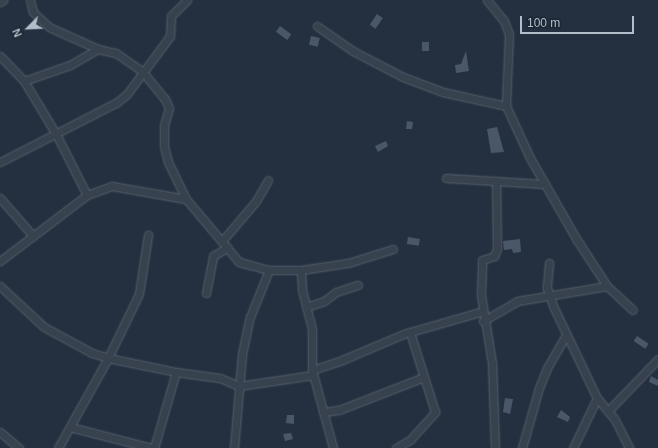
<!DOCTYPE html>
<html>
<head>
<meta charset="utf-8">
<style>
  body { margin:0 }
  #map { position:relative; width:658px; height:448px; overflow:hidden; background:#24303f; font-family:Arial,sans-serif }
  div>[style] { position:absolute }
  .building>* { inset:0; background:#4a5768; transform-origin:0 0 }
  .roads { filter:drop-shadow(0 0 1px #56606d) drop-shadow(0 0 1px #56606d) }
  .street>* { height:7px; margin:-3.5px; padding:0 3.5px; transform-origin:3.5px; border-radius:3.5px; background:#38424f }
  span { translate:-50% -50%; white-space:nowrap; text-align:center; line-height:1.15; -webkit-text-stroke:3px #1d2734; paint-order:stroke }
  .north { position:absolute; left:8px; top:8px; width:40px; height:40px; -webkit-text-stroke:3px #1d2734; paint-order:stroke; rotate:246deg; font-size:11px; font-weight:700; line-height:16px; text-align:center; color:#b4bdca }
  .north::after { content:''; display:block; margin:auto; width:14px; height:18px; background:#b4bdca; clip-path:polygon(50% 0,100% 100%,50% 72%,0 100%) }
  .scale { position:absolute; left:520px; top:16px; width:114px; height:18px; box-sizing:border-box; border:2px solid #b4bdca; border-top:0; padding-left:5px; font-size:12px; line-height:14px; white-space:nowrap; color:#b4bdca; -webkit-text-stroke:3px #1d2734; paint-order:stroke }
</style>
</head>
<body>
<div id="map">
  <div class="building">
    <div style="left:377px;top:14px;width:7px;height:13px;rotate:34deg"></div>
    <div style="left:280px;top:26px;width:14px;height:7px;rotate:36deg"></div>
    <div style="left:311px;top:36px;width:9px;height:9px;rotate:13deg"></div>
    <div style="left:422px;top:42px;width:7px;height:9px"></div>
    <div style="clip-path:polygon(466px 51px,469px 71px,456px 73px,455px 65px,461px 64px)"></div>
    <div style="clip-path:polygon(407px 121px,413px 122px,412px 129px,406px 129px)"></div>
    <div style="clip-path:polygon(497px 127px,504px 152px,491px 153px,487px 129px)"></div>
    <div style="clip-path:polygon(386px 141px,388px 146px,378px 152px,375px 146px)"></div>
    <div style="left:408px;top:237px;width:12px;height:7px;rotate:9deg"></div>
    <div style="clip-path:polygon(520px 239px,521px 252px,513px 253px,512px 249px,504px 250px,503px 241px)"></div>
    <div style="left:637px;top:336px;width:14px;height:6px;rotate:34deg"></div>
    <div style="clip-path:polygon(651px 376px,658px 380px,658px 386px,649px 382px)"></div>
    <div style="clip-path:polygon(505px 398px,513px 399px,510px 414px,503px 412px)"></div>
    <div style="clip-path:polygon(561px 410px,570px 417px,568px 422px,557px 417px)"></div>
    <div style="clip-path:polygon(287px 415px,294px 415px,294px 424px,286px 423px)"></div>
    <div style="clip-path:polygon(291px 433px,293px 439px,285px 441px,283px 434px)"></div>
  </div>
  <div class="roads">
    <div class="street">
      <div style="left:30px;top:0;width:12px;rotate:76deg"></div>
      <div style="left:33px;top:12px;width:22px;rotate:43deg"></div>
      <div style="left:49px;top:27px;width:54px;rotate:24.2deg"></div>
      <div style="left:98px;top:49px;width:18px;rotate:13deg"></div>
      <div style="left:116px;top:53px;width:32px;rotate:35deg"></div>
      <div style="left:142px;top:71px;width:36px;rotate:51deg"></div>
      <div style="left:165px;top:99px;width:10px;rotate:66deg"></div>
      <div style="left:169px;top:108px;width:19px;rotate:106deg"></div>
      <div style="left:164px;top:126px;width:20px;rotate:90deg"></div>
      <div style="left:164px;top:146px;width:16px;rotate:76deg"></div>
      <div style="left:168px;top:162px;width:41px;rotate:64.1deg"></div>
      <div style="left:487px;top:0;width:27px;rotate:51deg"></div>
      <div style="left:504px;top:21px;width:14px;rotate:69deg"></div>
      <div style="left:509px;top:34px;width:72px;rotate:92.4deg"></div>
      <div style="left:506px;top:106px;width:57px;rotate:65.2deg"></div>
      <div style="left:530px;top:158px;width:95px;rotate:60.2deg"></div>
      <div style="left:577px;top:240px;width:55px;rotate:56.9deg"></div>
      <div style="left:607px;top:286px;width:35px;rotate:43deg"></div>
      <div style="left:0;top:2px;width:4px;rotate:-34deg"></div>
      <div style="left:317px;top:26px;width:44px;rotate:34.8deg"></div>
      <div style="left:353px;top:51px;width:56px;rotate:27.5deg"></div>
      <div style="left:403px;top:77px;width:43px;rotate:20.6deg"></div>
      <div style="left:443px;top:92px;width:65px;rotate:12.5deg"></div>
      <div style="left:0;top:56px;width:35px;rotate:46deg"></div>
      <div style="left:24px;top:81px;width:62px;rotate:58.9deg"></div>
      <div style="left:56px;top:134px;width:68px;rotate:63.1deg"></div>
      <div style="left:24px;top:81px;width:49px;rotate:-19.2deg"></div>
      <div style="left:70px;top:65px;width:32px;rotate:-30deg"></div>
      <div style="left:0;top:162px;width:130px;rotate:-27deg"></div>
      <div style="left:116px;top:103px;width:14px;rotate:-39deg"></div>
      <div style="left:127px;top:94px;width:72px;rotate:-53.4deg"></div>
      <div style="left:170px;top:36px;width:20px;rotate:-87deg"></div>
      <div style="left:171px;top:16px;width:23px;rotate:-45deg"></div>
      <div style="left:446px;top:178px;width:99px;rotate:3.5deg"></div>
      <div style="left:0;top:198px;width:50px;rotate:49deg"></div>
      <div style="left:222px;top:241px;width:52px;rotate:-49.6deg"></div>
      <div style="left:256px;top:201px;width:24px;rotate:-60deg"></div>
      <div style="left:0;top:261px;width:109px;rotate:-37.2deg"></div>
      <div style="left:87px;top:195px;width:27px;rotate:-20deg"></div>
      <div style="left:112px;top:186px;width:75px;rotate:10deg"></div>
      <div style="left:186px;top:199px;width:82px;rotate:49.9deg"></div>
      <div style="left:239px;top:262px;width:31px;rotate:15deg"></div>
      <div style="left:269px;top:270px;width:32px"></div>
      <div style="left:301px;top:270px;width:20px;rotate:87deg"></div>
      <div style="left:302px;top:290px;width:40px;rotate:75.6deg"></div>
      <div style="left:312px;top:329px;width:41px;rotate:90deg"></div>
      <div style="left:312px;top:370px;width:81px;rotate:74.9deg"></div>
      <div style="left:549px;top:263px;width:25px;rotate:95deg"></div>
      <div style="left:547px;top:288px;width:21px;rotate:71deg"></div>
      <div style="left:554px;top:308px;width:100px;rotate:64.5deg"></div>
      <div style="left:597px;top:398px;width:26px;rotate:50deg"></div>
      <div style="left:614px;top:418px;width:34px;rotate:63deg"></div>
      <div style="left:301px;top:270px;width:48px;rotate:-8.5deg"></div>
      <div style="left:348px;top:263px;width:47px;rotate:-17.3deg"></div>
      <div style="left:0;top:286px;width:60px;rotate:43deg"></div>
      <div style="left:44px;top:327px;width:55px;rotate:28.4deg"></div>
      <div style="left:92px;top:353px;width:17px;rotate:17deg"></div>
      <div style="left:108px;top:358px;width:69px;rotate:11.6deg"></div>
      <div style="left:176px;top:372px;width:44px;rotate:7.8deg"></div>
      <div style="left:220px;top:378px;width:21px;rotate:23deg"></div>
      <div style="left:239px;top:386px;width:75px;rotate:-8.5deg"></div>
      <div style="left:206px;top:293px;width:38px;rotate:-79deg"></div>
      <div style="left:213px;top:256px;width:17px;rotate:-31deg"></div>
      <div style="left:306px;top:307px;width:19px;rotate:-18deg"></div>
      <div style="left:324px;top:301px;width:15px;rotate:-37deg"></div>
      <div style="left:336px;top:292px;width:23px;rotate:-18deg"></div>
      <div style="left:483px;top:321px;width:39px;rotate:-30deg"></div>
      <div style="left:517px;top:301px;width:91px;rotate:-9.5deg"></div>
      <div style="left:312px;top:370px;width:32px;rotate:-18deg"></div>
      <div style="left:342px;top:360px;width:69px;rotate:-22.9deg"></div>
      <div style="left:608px;top:411px;width:72px;rotate:-46.1deg"></div>
      <div style="left:323px;top:412px;width:16px;rotate:-7deg"></div>
      <div style="left:339px;top:410px;width:91px;rotate:-21.2deg"></div>
      <div style="left:70px;top:427px;width:85px;rotate:14.4deg"></div>
      <div style="left:0;top:432px;width:25px;rotate:40deg"></div>
      <div style="left:58px;top:448px;width:103px;rotate:-60.9deg"></div>
      <div style="left:108px;top:358px;width:71px;rotate:-64.2deg"></div>
      <div style="left:139px;top:294px;width:60px;rotate:-81.3deg"></div>
      <div style="left:154px;top:448px;width:79px;rotate:-73.9deg"></div>
      <div style="left:234px;top:448px;width:94px;rotate:-85.1deg"></div>
      <div style="left:242px;top:354px;width:38px;rotate:-78deg"></div>
      <div style="left:250px;top:317px;width:51px;rotate:-68deg"></div>
      <div style="left:396px;top:448px;width:16px;rotate:-30deg"></div>
      <div style="left:410px;top:440px;width:38px;rotate:-48deg"></div>
      <div style="left:435px;top:412px;width:84px;rotate:-107.4deg"></div>
      <div style="left:410px;top:332px;width:76px;rotate:-16deg"></div>
      <div style="left:495px;top:448px;width:85px;rotate:-92deg"></div>
      <div style="left:492px;top:363px;width:69px;rotate:-99.2deg"></div>
      <div style="left:481px;top:295px;width:35px;rotate:-88deg"></div>
      <div style="left:482px;top:260px;width:13px;rotate:-18deg"></div>
      <div style="left:494px;top:256px;width:8px;rotate:-67deg"></div>
      <div style="left:497px;top:249px;width:68px;rotate:-90.8deg"></div>
      <div style="left:522px;top:448px;width:62px;rotate:-74.2deg"></div>
      <div style="left:539px;top:388px;width:22px;rotate:-68deg"></div>
      <div style="left:547px;top:368px;width:38px;rotate:-60deg"></div>
      <div style="left:573px;top:448px;width:55px;rotate:-64.4deg"></div>
    </div>
  </div>
  <div class="north">N</div>
  <div class="scale">100 m</div>
</div>
</body>
</html>
